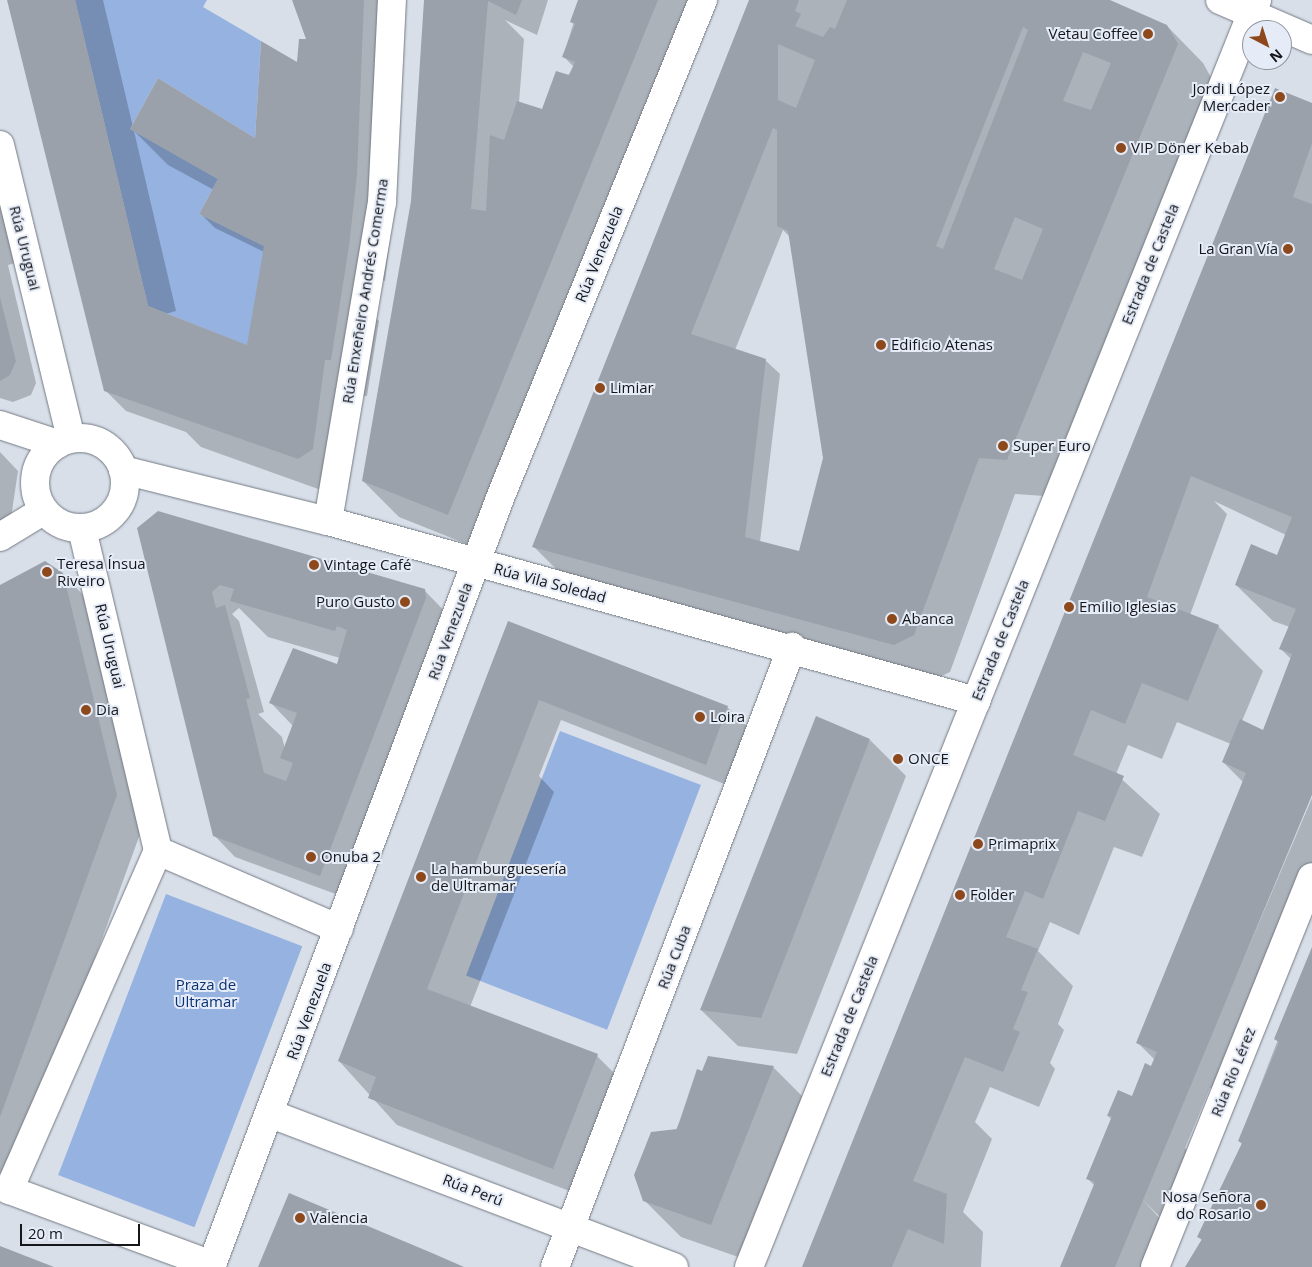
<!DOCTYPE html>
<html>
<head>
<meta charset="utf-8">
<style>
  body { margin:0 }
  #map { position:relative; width:1312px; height:1267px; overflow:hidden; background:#d8dfe9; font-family:"Open Sans",sans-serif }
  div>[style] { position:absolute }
  .green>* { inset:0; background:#95b2e1; transform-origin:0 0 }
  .shadow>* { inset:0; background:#0003 }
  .building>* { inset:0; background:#9ba1ab }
  .roads { filter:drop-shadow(0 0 1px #737982) drop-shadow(0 0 1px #737982) }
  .street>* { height:28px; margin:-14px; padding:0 14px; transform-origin:14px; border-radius:14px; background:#fff }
  .street>.ring { margin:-14px; padding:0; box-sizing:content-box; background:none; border:28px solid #fff; border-radius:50% }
  .secondary>* { height:28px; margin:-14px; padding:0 14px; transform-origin:14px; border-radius:14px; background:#fff }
  .dots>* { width:14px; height:14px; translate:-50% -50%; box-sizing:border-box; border:2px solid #e6ecf7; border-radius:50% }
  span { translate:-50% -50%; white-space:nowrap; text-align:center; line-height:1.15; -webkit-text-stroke:4px #e6ecf7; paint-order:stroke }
  .poi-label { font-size:15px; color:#14161a }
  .right { translate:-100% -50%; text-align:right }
  .left { translate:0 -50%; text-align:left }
  .street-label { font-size:15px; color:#14161a }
  .park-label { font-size:15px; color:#093173 }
  .north { position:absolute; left:1242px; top:20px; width:50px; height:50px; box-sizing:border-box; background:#e6ecf7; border:1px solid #92969f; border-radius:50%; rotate:140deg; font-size:14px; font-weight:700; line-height:20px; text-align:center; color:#14161a }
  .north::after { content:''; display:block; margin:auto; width:18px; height:22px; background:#8d491c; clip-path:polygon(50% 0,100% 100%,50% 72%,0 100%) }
  .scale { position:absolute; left:20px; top:1224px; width:120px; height:22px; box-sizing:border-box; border:2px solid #14161a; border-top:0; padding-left:6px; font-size:15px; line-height:18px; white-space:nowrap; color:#14161a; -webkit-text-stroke:4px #e6ecf7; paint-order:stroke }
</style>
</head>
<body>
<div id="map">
  <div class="green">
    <div style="clip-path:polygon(75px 0,207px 0,203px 7px,261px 41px,255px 138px,158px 78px,130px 129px,218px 179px,199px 214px,264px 246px,261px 351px,148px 306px)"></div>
    <div style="left:560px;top:731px;width:151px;height:262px;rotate:21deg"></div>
    <div style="left:166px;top:894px;width:146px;height:301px;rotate:21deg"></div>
  </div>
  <div class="shadow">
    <div style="clip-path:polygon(evenodd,9px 0,103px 0,133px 127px,256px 140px,308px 40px,293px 0,399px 0,393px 212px,385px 281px,362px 268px,357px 299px,379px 321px,367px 396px,361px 396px,349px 485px,335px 495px,201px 447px,186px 432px,126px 411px,105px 390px,9px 0,134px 131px,168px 165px,214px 190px,201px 214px,215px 228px,264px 252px,248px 347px,165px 314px,176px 311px,134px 131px)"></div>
    <div style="clip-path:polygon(425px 0,548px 0,537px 35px,505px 20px,524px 39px,519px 103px,543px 111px,574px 67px,563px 56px,581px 0,700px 0,484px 551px,399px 517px,363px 481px,412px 201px)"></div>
    <div style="clip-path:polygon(evenodd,751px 0,1106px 0,1167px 26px,1203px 63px,1213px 81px,1044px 496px,1015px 494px,950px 672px,931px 681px,570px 583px,534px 547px,751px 0,783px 230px,790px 237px,824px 458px,803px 553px,760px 542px,780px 374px,765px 360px,735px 350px,783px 230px)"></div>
    <div style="clip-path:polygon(evenodd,1312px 104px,1312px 791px,1195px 1073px,1312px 798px,1312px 886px,1226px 1094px,1210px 1088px,1185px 1148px,1207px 1170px,1180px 1237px,1142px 1199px,1175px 1235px,1154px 1267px,1061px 1267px,1094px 1185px,1088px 1179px,1112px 1120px,1108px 1116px,1133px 1097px,1155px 1060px,1138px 1043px,1243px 782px,1223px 762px,1231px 744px,1177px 722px,1162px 759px,1128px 745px,1116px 774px,1160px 814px,1142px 857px,1114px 847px,1079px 935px,1050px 922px,1038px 951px,1073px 986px,1058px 1024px,1064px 1030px,1050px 1063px,1055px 1069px,1039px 1107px,990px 1087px,975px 1122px,992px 1139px,963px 1212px,983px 1232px,981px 1267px,804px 1267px,1312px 104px,1214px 501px,1286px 535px,1278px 556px,1236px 585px,1273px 621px,1290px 627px,1281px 649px,1291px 659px,1264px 731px,1242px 721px,1263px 671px,1218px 626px,1190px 615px,1227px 514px,1214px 501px)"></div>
    <div style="clip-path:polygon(0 183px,19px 262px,8px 265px,36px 383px,31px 395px,13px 402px,0 398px)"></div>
    <div style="clip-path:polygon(0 452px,18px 471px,11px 518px,0 525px)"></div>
    <div style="clip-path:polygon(evenodd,138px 529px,424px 590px,460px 627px,341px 896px,235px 857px,214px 835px,138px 529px,239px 608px,268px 637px,340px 658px,338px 665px,271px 703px,293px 726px,285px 749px,282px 737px,258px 714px,264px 712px,239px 621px,232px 614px,239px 608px)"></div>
    <div style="clip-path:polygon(63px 574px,90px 602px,144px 823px,17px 1173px,0 1173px,0 589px)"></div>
    <div style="clip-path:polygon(509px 623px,727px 707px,749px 728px,727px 785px,561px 720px,539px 776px,554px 792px,470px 1007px,597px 1056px,624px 1083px,580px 1195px,397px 1125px,339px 1061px)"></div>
    <div style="clip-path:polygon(870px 740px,906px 776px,797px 1054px,738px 1046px,701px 1010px)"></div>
    <div style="clip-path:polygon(1312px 951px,1312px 1267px,1186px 1267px,1203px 1241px,1198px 1237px,1242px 1144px,1239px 1141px)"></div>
    <div style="clip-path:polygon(709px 1057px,774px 1068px,810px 1104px,747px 1260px,681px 1237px,644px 1200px)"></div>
  </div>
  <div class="building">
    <div style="clip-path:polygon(7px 0,75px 0,148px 306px,247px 345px,264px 246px,199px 214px,218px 179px,130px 129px,158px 78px,255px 138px,261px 41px,297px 62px,299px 39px,306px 39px,292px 0,364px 0,357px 175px,349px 246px,331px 360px,325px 360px,313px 449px,298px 459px,104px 391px)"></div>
    <div style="clip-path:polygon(424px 0,522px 0,516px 15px,488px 1px,471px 209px,486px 211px,490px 135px,504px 140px,517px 101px,542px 109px,556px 71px,569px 75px,575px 62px,562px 57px,575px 24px,570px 22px,578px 0,658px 0,448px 515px,362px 481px,411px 201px)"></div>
    <div style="clip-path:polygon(evenodd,749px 0,799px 0,795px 11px,801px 14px,795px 26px,823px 37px,830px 27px,835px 29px,847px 0,1110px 0,1167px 25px,1178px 44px,1007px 460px,979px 458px,914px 635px,894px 645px,532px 547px,749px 0,1023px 27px,1028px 30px,943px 249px,936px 246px,1023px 27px,749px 0,778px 44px,815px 60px,796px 108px,778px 100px,778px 44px,749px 0,1083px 52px,1111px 63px,1091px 110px,1063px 101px,1083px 52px,749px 0,773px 128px,777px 130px,777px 226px,788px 231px,823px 458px,799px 551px,745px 537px,766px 359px,691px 334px,773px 128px,749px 0,1015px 217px,1043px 229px,1022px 280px,994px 269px,1015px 217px)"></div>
    <div style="clip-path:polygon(1275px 88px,1312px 103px,1312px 143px,1293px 197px,1312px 204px,1312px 795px,1115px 1267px,1060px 1267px,1095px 1182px,1086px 1179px,1112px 1116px,1107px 1116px,1118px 1090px,1132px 1096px,1145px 1063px,1151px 1066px,1157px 1052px,1136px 1043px,1246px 773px,1222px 762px,1240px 719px,1263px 730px,1292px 654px,1279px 649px,1296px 609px,1235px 585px,1251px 544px,1277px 555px,1292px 517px,1191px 476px,1147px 597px,1219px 625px,1188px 701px,1142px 683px,1125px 724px,1091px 710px,1073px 755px,1124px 776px,1105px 821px,1078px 811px,1043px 899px,1025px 891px,1006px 937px,1038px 949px,1021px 990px,1028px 992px,1013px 1029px,1020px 1032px,1003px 1072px,965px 1057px,913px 1181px,947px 1194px,944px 1244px,908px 1229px,892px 1267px,802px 1267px)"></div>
    <div style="clip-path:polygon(0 297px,16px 361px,10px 375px,0 381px)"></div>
    <div style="clip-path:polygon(evenodd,158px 511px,425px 589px,426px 598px,320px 876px,213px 836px,137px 528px,158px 511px,220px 585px,234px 589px,230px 601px,335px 631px,337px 626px,347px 630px,337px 664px,293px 648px,269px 703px,297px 713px,280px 758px,293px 763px,286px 781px,264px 773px,246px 699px,250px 698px,225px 605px,216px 608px,212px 592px,220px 585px)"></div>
    <div style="clip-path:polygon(45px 561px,63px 573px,117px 795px,0 1117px,0 585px)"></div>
    <div style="clip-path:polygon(508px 621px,728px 706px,706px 765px,539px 700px,427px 989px,598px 1054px,553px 1169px,368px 1098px,376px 1077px,338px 1061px)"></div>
    <div style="clip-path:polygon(816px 716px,870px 739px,786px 955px,761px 1018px,700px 1010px)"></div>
    <div style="clip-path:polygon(1312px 947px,1312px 1267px,1185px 1267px,1202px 1239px,1197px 1237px,1242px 1143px,1238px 1141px,1279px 1042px,1274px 1039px)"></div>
    <div style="clip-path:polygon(708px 1056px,774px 1066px,711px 1225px,643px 1201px,634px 1175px,651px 1132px,677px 1129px,697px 1069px,702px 1071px)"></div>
    <div style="clip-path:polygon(289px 1193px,432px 1253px,464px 1267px,258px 1267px)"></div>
    <div style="clip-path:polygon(0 1246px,54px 1267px,0 1267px)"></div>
  </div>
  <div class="roads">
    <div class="street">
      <div style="left:1220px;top:0;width:100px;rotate:23.5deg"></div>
      <div style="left:0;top:145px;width:302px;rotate:76.4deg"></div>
      <div style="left:0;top:425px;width:61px;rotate:18.1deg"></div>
      <div class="ring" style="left:35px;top:438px;width:62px;height:62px"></div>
      <div style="left:123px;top:470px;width:211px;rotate:14deg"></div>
      <div style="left:328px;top:521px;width:673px;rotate:15.52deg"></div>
      <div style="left:328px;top:521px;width:323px;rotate:-80.4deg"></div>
      <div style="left:382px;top:203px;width:203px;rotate:-87.2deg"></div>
      <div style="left:82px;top:529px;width:331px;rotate:76.7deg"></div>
      <div style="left:0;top:537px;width:50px;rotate:-31.2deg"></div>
      <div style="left:271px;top:1114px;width:431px;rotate:20.8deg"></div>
      <div style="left:212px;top:1265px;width:216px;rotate:-159.7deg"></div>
      <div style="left:9px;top:1190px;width:370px;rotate:-66.3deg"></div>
      <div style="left:158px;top:851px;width:197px;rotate:23.3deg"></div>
      <div style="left:211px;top:1267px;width:822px;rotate:-69.4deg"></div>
      <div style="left:500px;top:498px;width:538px;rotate:-67.82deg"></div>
      <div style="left:555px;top:1267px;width:664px;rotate:-69.08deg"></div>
      <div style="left:1155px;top:1267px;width:420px;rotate:-68.1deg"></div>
    </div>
    <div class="secondary">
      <div style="left:749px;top:1267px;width:1365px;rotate:-68.15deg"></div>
    </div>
  </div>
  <div class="dots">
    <div style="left:1148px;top:34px;background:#8d491c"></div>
    <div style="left:1280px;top:97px;background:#8d491c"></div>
    <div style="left:1121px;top:148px;background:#8d491c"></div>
    <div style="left:1288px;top:249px;background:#8d491c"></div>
    <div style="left:881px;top:345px;background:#8d491c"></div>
    <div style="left:600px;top:388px;background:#8d491c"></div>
    <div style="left:1003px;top:446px;background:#8d491c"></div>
    <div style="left:314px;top:565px;background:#8d491c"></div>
    <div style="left:47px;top:572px;background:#8d491c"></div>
    <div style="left:405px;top:602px;background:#8d491c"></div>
    <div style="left:1069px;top:607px;background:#8d491c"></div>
    <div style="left:892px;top:619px;background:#8d491c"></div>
    <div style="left:86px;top:710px;background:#8d491c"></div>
    <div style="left:700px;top:717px;background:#8d491c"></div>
    <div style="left:898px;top:759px;background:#8d491c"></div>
    <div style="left:978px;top:844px;background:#8d491c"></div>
    <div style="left:311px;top:857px;background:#8d491c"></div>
    <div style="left:421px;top:877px;background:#8d491c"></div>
    <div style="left:960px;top:895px;background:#8d491c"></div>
    <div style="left:1261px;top:1205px;background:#8d491c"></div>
    <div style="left:300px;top:1218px;background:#8d491c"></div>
  </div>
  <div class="poi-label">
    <span class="right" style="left:1138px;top:34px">Vetau Coffee</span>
    <span class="right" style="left:1270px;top:97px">Jordi López<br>Mercader</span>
    <span class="left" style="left:1131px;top:148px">VIP Döner Kebab</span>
    <span class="right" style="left:1278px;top:249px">La Gran Vía</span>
    <span class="left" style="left:891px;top:345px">Edificio Atenas</span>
    <span class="left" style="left:610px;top:388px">Limiar</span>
    <span class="left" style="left:1013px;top:446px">Super Euro</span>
    <span class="left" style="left:57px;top:572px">Teresa Ínsua<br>Riveiro</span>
    <span class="left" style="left:324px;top:565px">Vintage Café</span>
    <span class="right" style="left:395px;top:602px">Puro Gusto</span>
    <span class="left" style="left:1079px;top:607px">Emilio Iglesias</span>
    <span class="left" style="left:902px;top:619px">Abanca</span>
    <span class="left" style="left:96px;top:710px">Dia</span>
    <span class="left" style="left:710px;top:717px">Loira</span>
    <span class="left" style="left:908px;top:759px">ONCE</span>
    <span class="left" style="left:988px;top:844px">Primaprix</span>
    <span class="left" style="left:321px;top:857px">Onuba 2</span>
    <span class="left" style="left:431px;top:877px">La hamburguesería<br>de Ultramar</span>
    <span class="left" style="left:970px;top:895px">Folder</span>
    <span class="right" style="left:1251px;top:1205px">Nosa Señora<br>do Rosario</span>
    <span class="left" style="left:310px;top:1218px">Valencia</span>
  </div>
  <div class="street-label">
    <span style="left:25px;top:248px;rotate:76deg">Rúa Uruguai</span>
    <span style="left:599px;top:254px;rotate:-68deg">Rúa Venezuela</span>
    <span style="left:1150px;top:264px;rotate:-68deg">Estrada de Castela</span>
    <span style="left:365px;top:291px;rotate:-81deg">Rúa Enxeñeiro Andrés Comerma</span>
    <span style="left:550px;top:583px;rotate:15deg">Rúa Vila Soledad</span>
    <span style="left:450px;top:631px;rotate:-70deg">Rúa Venezuela</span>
    <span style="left:1000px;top:640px;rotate:-68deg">Estrada de Castela</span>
    <span style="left:110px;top:646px;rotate:77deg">Rúa Uruguai</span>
    <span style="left:674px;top:957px;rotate:-69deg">Rúa Cuba</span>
    <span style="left:309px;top:1011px;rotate:-70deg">Rúa Venezuela</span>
    <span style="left:849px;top:1016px;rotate:-68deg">Estrada de Castela</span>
    <span style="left:1233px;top:1072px;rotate:-68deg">Rúa Río Lérez</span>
    <span style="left:473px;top:1190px;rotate:21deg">Rúa Perú</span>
  </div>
  <div class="park-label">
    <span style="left:206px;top:993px">Praza de<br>Ultramar</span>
  </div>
  <div class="north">N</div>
  <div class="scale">20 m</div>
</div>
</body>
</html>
